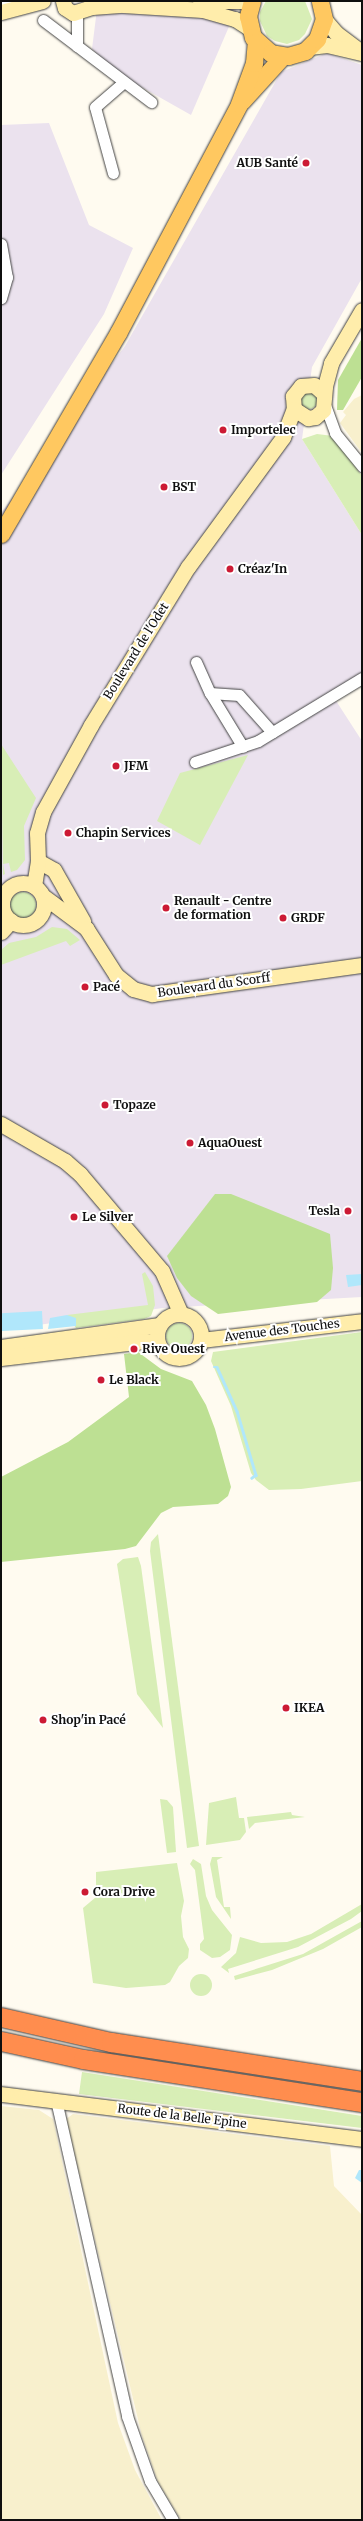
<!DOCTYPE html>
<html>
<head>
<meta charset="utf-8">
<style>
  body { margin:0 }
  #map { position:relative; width:363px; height:2521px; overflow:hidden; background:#fffbf0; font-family:Merriweather,serif }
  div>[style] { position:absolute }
  .industrial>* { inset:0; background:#ebe2ee }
  .farmland>* { inset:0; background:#f8f0cd }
  .green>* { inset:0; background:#d8eeb6 }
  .round { border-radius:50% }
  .forest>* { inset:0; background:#bde093 }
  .water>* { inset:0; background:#b0e7fb; transform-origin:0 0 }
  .stream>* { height:2.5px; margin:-1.25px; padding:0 1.25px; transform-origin:1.25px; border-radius:1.25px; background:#b0e7fb }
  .roads { filter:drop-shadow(0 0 1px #424242) drop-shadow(0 0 1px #424242) }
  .street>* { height:11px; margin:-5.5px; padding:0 5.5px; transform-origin:5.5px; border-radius:5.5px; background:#fff }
  .secondary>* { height:15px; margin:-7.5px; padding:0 7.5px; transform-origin:7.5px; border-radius:7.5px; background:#ffedab }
  .secondary>.ring { margin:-7.5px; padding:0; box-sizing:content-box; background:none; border:15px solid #ffedab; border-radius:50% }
  .primary>* { height:17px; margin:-8.5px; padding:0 8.5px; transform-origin:8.5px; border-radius:8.5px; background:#ffc860 }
  .highway>* { height:19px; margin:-9.5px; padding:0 9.5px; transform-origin:9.5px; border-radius:9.5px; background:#ff8d4e }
  .dots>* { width:11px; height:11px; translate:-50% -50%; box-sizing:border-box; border:2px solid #fff; border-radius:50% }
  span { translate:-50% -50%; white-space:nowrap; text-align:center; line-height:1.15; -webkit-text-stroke:4px #fff; paint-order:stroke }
  .poi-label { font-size:12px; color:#0f0f0f; font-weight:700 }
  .right { translate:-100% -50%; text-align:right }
  .left { translate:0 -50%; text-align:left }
  .street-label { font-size:12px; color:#0f0f0f }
  .frame { position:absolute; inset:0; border:2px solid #0f0f0f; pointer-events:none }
</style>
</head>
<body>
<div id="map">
  <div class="industrial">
    <div style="clip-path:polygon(98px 1px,240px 1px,191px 115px,122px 76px,92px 49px)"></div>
    <div style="clip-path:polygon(327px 53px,362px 65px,362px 278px,312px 367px,302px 439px,362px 535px,362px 674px,331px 693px,362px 741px,362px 1297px,163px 1308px,1px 1330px,1px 513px,125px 346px,281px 72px)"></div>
    <div style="clip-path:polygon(49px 123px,89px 225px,133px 248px,104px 314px,1px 475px,1px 125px)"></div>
  </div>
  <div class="farmland">
    <div style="clip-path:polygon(362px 395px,362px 453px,340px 423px,346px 415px,343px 412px,354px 399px)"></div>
    <div style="clip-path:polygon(1px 2106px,39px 2110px,53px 2119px,118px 2423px,135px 2470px,162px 2520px,1px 2520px)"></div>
    <div style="clip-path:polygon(73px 2114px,330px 2146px,334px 2186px,362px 2215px,362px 2520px,181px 2520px,158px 2482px,142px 2436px,66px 2119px)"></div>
  </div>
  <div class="green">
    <div style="clip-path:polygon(266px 1px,305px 1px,312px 19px,305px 34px,299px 40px,287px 44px,275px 41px,267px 36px,260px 21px,260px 12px)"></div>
    <div class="round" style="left:301px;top:393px;width:16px;height:16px"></div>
    <div style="clip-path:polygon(317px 434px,333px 436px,362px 476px,362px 535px,302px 439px)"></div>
    <div style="clip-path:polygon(1px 744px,36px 798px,24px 826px,25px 860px,17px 870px,11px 872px,9px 863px,3px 864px,5px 874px,3px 875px)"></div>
    <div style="clip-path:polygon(248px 755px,200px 845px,157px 821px,180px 773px)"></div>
    <div class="round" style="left:10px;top:892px;width:26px;height:26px"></div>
    <div style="clip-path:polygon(52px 927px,67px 929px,80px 940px,70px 946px,66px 941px,1px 965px,1px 950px,9px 943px,36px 937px)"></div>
    <div style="clip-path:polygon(145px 1272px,153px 1286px,155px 1305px,151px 1316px,144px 1319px,76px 1328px,67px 1315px,148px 1305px,142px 1274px)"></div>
    <div class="round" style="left:166px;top:1323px;width:26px;height:26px"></div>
    <div style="clip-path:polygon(362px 1332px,362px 1481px,301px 1489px,269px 1490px,256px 1480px,251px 1473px,231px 1406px,211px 1361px,213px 1352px)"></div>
    <div style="clip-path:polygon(158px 1534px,199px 1846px,187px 1848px,150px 1551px,151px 1542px)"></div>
    <div style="clip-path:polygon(138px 1557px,141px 1566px,163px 1728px,137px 1694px,117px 1564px,123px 1559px)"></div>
    <div style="clip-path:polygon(236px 1797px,239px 1818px,244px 1818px,246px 1832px,240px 1840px,206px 1845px,209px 1803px)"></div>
    <div style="clip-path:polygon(160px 1799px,167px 1800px,173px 1807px,176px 1852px,167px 1853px)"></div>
    <div style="clip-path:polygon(291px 1812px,292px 1815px,305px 1817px,255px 1823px,249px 1829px,247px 1817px)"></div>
    <div style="clip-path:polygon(223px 1857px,217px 1860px,224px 1907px,230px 1907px,231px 1919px,216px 1897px,210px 1864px,212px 1857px)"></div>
    <div style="clip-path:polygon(193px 1859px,201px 1864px,206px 1896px,212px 1910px,232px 1935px,230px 1950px,220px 1957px,212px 1958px,200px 1950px,200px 1944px,204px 1939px,195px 1870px,190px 1864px)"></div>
    <div style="clip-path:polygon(177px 1863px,184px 1901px,181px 1916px,183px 1937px,189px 1949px,188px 1958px,179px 1966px,170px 1982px,165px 1985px,126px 1988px,93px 1983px,83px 1908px,96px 1897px,96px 1872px)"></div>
    <div style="clip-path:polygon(362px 1904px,362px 1911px,351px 1919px,298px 1947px,228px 1969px,229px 1973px,221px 1967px,236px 1953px,240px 1937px,261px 1943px,287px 1942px,311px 1934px)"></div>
    <div style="clip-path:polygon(362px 1921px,362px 1927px,323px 1949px,272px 1970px,235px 1980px,234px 1976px,303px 1954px)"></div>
    <div class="round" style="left:190px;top:1974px;width:22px;height:22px"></div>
    <div style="clip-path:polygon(82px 2072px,362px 2116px,362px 2128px,79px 2094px)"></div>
  </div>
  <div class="forest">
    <div style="clip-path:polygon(362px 338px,362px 377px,343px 410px,337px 410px,338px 380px)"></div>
    <div style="clip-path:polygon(215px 1194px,231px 1194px,330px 1234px,333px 1268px,331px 1290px,317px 1302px,218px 1314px,191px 1296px,177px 1278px,167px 1256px)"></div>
    <div style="clip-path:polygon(138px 1352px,161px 1369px,192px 1381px,206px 1405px,215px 1429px,231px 1487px,228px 1496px,218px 1504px,173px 1507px,161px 1513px,136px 1546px,125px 1549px,1px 1562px,1px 1477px,68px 1442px,129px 1397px,124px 1354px)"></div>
  </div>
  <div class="water">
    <div style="clip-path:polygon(362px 1274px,362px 1285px,348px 1287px,346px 1275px)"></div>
    <div style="left:42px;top:1311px;width:18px;height:41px;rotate:87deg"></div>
    <div style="clip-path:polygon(67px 1315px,76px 1318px,76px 1326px,48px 1329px,50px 1318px)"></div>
    <div style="clip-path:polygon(359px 2170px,362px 2170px,362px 2183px,355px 2178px)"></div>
  </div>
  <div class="stream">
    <div style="left:214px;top:1367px;width:3px"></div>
    <div style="left:217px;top:1367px;width:48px;rotate:65.6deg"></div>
    <div style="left:237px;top:1411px;width:67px;rotate:73.5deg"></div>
    <div style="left:256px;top:1475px;width:5px;rotate:143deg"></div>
  </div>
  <div class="roads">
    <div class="street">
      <div style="left:4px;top:1px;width:11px;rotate:49deg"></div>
      <div style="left:43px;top:20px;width:136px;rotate:37.2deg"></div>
      <div style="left:77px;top:46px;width:33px;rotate:-90deg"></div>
      <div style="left:113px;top:173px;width:68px;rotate:-105.3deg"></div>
      <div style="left:95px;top:107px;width:38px;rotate:-41deg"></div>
      <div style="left:1px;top:244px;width:34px;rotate:80deg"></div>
      <div style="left:7px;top:277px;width:22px;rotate:106deg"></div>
      <div style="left:325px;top:405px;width:30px;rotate:70deg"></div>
      <div style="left:335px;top:433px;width:43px;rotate:50.7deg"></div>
      <div style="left:196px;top:662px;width:34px;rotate:66deg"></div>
      <div style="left:210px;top:693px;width:63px;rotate:58.6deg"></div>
      <div style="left:210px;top:693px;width:29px;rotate:4deg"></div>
      <div style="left:239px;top:695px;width:50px;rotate:48.3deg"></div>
      <div style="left:195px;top:762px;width:66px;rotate:-18.4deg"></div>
      <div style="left:258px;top:741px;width:122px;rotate:-31.2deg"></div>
      <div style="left:1px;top:895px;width:3px;rotate:45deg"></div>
      <div style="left:56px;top:2100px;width:324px;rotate:77.3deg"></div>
      <div style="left:127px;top:2416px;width:69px;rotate:70.5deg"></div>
      <div style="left:150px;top:2481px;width:45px;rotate:59.5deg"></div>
    </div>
    <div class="secondary">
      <div style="left:63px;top:1px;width:7px;rotate:74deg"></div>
      <div style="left:65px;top:8px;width:9px;rotate:32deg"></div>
      <div style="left:73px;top:13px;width:20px;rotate:-18deg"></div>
      <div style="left:92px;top:7px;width:31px;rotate:-4deg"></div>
      <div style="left:123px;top:5px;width:80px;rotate:3.6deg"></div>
      <div style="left:203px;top:10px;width:33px;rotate:16deg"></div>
      <div style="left:235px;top:19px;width:17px;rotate:33deg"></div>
      <div style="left:200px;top:1px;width:41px"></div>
      <div style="left:1px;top:12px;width:43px;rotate:-14.7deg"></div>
      <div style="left:324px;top:19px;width:18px;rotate:49deg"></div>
      <div style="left:336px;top:33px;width:30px;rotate:37deg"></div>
      <div style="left:309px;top:47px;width:18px;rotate:-6deg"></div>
      <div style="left:327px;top:45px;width:35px;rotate:13deg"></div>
      <div style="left:324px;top:394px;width:13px;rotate:-138deg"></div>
      <div style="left:314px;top:385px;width:13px;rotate:176deg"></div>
      <div style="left:301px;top:386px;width:13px;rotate:129deg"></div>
      <div style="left:293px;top:396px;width:13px;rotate:86deg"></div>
      <div style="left:294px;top:409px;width:17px;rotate:33deg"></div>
      <div style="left:308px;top:418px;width:7px;rotate:-8deg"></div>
      <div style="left:315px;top:417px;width:11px;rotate:-41deg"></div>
      <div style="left:323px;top:410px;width:24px;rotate:-85deg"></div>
      <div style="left:325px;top:386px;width:24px;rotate:-75deg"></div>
      <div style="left:331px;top:363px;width:61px;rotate:-59.7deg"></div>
      <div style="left:38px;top:861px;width:18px;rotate:29deg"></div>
      <div style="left:54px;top:870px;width:59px;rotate:60.4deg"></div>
      <div class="ring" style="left:2px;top:883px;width:27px;height:27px"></div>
      <div style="left:34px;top:886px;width:25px;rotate:-81deg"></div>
      <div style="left:38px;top:861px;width:28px;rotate:-92deg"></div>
      <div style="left:37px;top:833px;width:22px;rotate:-74deg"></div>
      <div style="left:43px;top:812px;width:99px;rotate:-61.1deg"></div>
      <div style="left:91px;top:725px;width:185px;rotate:-58.5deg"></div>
      <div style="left:188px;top:567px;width:161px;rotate:-53.8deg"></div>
      <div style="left:283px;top:437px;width:30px;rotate:-69deg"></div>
      <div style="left:43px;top:896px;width:54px;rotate:36.7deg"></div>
      <div style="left:86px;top:928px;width:56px;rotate:57.4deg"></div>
      <div style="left:116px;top:975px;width:22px;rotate:39deg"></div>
      <div style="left:133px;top:989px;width:20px;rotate:15deg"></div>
      <div style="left:152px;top:994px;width:212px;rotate:-7.9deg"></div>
      <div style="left:1px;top:932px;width:15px;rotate:-48deg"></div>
      <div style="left:1px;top:1124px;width:74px;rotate:30deg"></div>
      <div style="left:65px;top:1161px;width:20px;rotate:41deg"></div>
      <div style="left:80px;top:1174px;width:127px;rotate:49.8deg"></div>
      <div style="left:162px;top:1271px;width:47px;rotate:66.2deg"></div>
      <div class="ring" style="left:157px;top:1314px;width:29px;height:29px"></div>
      <div style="left:201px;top:1340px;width:162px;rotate:-6.7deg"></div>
      <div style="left:1px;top:1347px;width:160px;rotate:-7.9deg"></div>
      <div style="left:1px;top:1358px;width:144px;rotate:-6.8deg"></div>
      <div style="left:144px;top:1341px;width:13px;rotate:4deg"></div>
      <div style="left:1px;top:2094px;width:364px;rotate:7.1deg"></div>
    </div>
    <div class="primary">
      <div style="left:252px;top:1px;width:16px;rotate:105deg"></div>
      <div style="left:248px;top:16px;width:22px;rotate:77deg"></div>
      <div style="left:253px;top:37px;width:24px;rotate:42deg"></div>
      <div style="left:271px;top:53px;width:17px;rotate:10deg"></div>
      <div style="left:288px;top:56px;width:18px;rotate:-16deg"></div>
      <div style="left:305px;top:51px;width:17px;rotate:-45deg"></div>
      <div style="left:317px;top:39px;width:21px;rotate:-71deg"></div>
      <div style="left:324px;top:19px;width:18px;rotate:-103deg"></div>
      <div style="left:242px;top:101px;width:61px;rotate:-47.7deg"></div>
      <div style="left:1px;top:534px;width:233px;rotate:-59.8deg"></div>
      <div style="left:118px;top:333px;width:259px;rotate:-62.1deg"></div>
      <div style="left:239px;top:104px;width:44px;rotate:-69.9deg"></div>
      <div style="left:254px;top:63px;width:21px;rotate:-85deg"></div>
    </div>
    <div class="highway">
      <div style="left:1px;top:2017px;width:113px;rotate:12.8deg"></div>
      <div style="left:111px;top:2042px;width:254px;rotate:8.8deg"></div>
      <div style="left:1px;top:2041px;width:84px;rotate:12.4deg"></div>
      <div style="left:83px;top:2059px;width:282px;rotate:8.8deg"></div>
    </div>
  </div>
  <div class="dots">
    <div style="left:306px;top:163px;background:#cc1a34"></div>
    <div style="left:223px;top:430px;background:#cc1a34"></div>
    <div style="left:164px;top:487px;background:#cc1a34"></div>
    <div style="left:230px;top:569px;background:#cc1a34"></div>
    <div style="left:116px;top:766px;background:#cc1a34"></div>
    <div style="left:68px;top:833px;background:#cc1a34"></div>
    <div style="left:166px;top:908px;background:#cc1a34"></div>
    <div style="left:283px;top:918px;background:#cc1a34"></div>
    <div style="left:85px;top:987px;background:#cc1a34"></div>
    <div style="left:105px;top:1105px;background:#cc1a34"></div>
    <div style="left:190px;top:1143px;background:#cc1a34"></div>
    <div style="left:348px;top:1211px;background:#cc1a34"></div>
    <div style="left:74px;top:1217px;background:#cc1a34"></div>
    <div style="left:134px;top:1349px;background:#cc1a34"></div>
    <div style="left:101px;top:1380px;background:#cc1a34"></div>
    <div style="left:286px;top:1708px;background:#cc1a34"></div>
    <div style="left:43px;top:1720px;background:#cc1a34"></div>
    <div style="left:85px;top:1892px;background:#cc1a34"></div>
  </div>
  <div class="poi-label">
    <span class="right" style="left:298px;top:163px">AUB Santé</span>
    <span class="left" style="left:231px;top:430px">Importelec</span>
    <span class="left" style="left:172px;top:487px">BST</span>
    <span class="left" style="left:238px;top:569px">Créaz'In</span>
    <span class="left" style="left:124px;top:766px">JFM</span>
    <span class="left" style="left:76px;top:833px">Chapin Services</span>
    <span class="left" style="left:174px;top:908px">Renault - Centre<br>de formation</span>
    <span class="left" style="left:291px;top:918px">GRDF</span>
    <span class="left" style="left:93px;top:987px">Pacé</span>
    <span class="left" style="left:113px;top:1105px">Topaze</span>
    <span class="left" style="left:198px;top:1143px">AquaOuest</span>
    <span class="right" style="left:340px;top:1211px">Tesla</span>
    <span class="left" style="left:82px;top:1217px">Le Silver</span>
    <span class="left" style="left:142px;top:1349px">Rive Ouest</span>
    <span class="left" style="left:109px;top:1380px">Le Black</span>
    <span class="left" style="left:294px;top:1708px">IKEA</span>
    <span class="left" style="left:51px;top:1720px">Shop'in Pacé</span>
    <span class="left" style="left:93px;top:1892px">Cora Drive</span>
  </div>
  <div class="street-label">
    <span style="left:136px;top:651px;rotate:-58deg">Boulevard de l'Odet</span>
    <span style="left:214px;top:985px;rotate:-8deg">Boulevard du Scorff</span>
    <span style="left:282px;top:1330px;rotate:-7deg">Avenue des Touches</span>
    <span style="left:182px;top:2116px;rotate:7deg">Route de la Belle Epine</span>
  </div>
  <div class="frame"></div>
</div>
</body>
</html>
